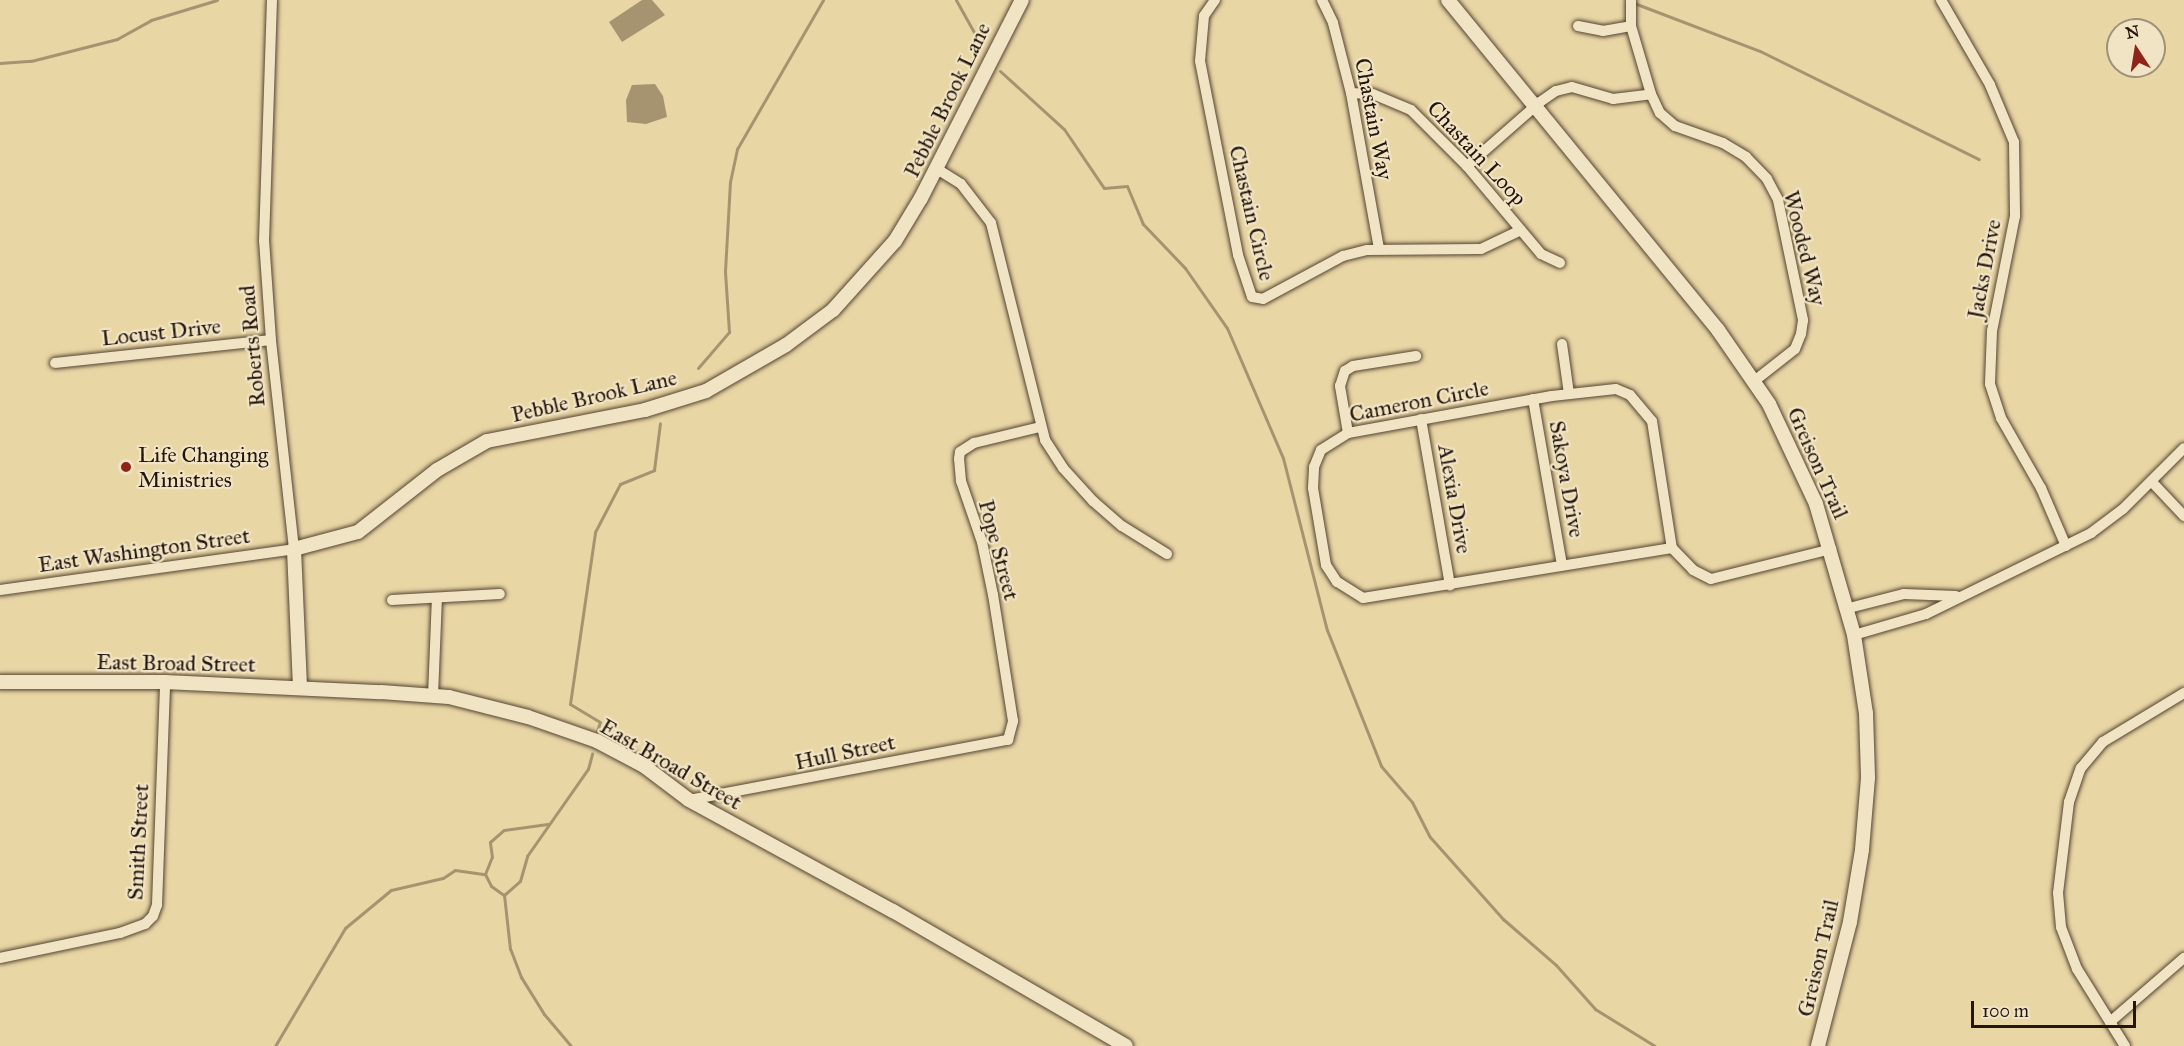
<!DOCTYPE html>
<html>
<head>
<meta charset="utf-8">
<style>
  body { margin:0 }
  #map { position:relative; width:2184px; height:1046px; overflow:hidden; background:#e9d6a5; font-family:"IM FELL Great Primer",serif }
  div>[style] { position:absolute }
  .water>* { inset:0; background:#a69471 }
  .stream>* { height:3px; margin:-1.5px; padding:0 1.5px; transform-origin:1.5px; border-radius:1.5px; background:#a69471 }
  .roads { filter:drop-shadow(0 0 2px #544432) drop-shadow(0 0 2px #544432) }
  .minor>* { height:10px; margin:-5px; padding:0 5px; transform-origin:5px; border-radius:5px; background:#f1e4c4 }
  .tertiary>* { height:14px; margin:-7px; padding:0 7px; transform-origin:7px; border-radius:7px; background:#f1e4c4 }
  .dots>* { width:16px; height:16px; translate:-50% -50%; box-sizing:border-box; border:3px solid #f1e4c4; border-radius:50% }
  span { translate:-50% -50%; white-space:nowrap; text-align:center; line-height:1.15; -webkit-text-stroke:4.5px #f1e4c4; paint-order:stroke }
  .street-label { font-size:22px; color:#23140c }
  .poi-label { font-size:22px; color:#23140c }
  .left { translate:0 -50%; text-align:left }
  .north { position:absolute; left:2106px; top:18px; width:60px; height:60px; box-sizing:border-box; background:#f1e4c4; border:2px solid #9f917a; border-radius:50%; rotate:348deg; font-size:16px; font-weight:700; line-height:24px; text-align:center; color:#23140c }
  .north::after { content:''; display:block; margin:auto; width:21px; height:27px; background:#8f2418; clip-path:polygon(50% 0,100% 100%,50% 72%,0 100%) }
  .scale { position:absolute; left:1971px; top:1001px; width:165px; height:27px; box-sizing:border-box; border:3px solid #23140c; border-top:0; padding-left:8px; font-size:18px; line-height:21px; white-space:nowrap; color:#23140c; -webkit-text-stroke:4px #f1e4c4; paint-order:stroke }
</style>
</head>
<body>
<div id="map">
  <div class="water">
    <div style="clip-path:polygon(642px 0,652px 0,665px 15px,622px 42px,609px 22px)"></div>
    <div style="clip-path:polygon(655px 84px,663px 96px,667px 117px,646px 124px,627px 122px,626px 100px,632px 85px)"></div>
  </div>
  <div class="stream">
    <div style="left:956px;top:0;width:41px;rotate:60.9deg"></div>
    <div style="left:1634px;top:3px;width:135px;rotate:20.9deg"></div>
    <div style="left:1760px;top:51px;width:244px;rotate:26.3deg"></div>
    <div style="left:0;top:63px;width:31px;rotate:-4deg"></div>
    <div style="left:31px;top:61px;width:89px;rotate:-14.3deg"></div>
    <div style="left:117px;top:39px;width:39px;rotate:-29deg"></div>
    <div style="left:151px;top:20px;width:69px;rotate:-16.9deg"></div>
    <div style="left:1000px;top:71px;width:86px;rotate:42.2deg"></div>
    <div style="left:1064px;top:129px;width:71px;rotate:55.9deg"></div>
    <div style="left:1104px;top:188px;width:23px;rotate:-5deg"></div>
    <div style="left:1127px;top:186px;width:41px;rotate:67.2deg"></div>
    <div style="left:1143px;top:224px;width:61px;rotate:46.3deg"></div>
    <div style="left:1185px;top:268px;width:73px;rotate:55deg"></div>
    <div style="left:1227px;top:328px;width:142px;rotate:66.7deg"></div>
    <div style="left:1283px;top:458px;width:178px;rotate:75.7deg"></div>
    <div style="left:1327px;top:630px;width:146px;rotate:68.3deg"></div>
    <div style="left:1381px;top:766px;width:48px;rotate:49.3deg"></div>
    <div style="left:1412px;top:802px;width:39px;rotate:63deg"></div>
    <div style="left:1430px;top:837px;width:110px;rotate:48.3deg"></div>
    <div style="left:1503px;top:919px;width:70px;rotate:41deg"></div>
    <div style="left:1556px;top:965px;width:59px;rotate:48.4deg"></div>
    <div style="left:1595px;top:1009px;width:70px;rotate:31.7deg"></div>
    <div style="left:698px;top:368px;width:48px;rotate:-49.3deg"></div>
    <div style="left:729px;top:332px;width:61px;rotate:-93.8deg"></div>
    <div style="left:725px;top:271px;width:89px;rotate:-86.8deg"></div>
    <div style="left:730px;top:182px;width:34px;rotate:-78deg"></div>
    <div style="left:737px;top:149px;width:172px;rotate:-60deg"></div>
    <div style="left:597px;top:731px;width:9px;rotate:-72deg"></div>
    <div style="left:600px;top:722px;width:35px;rotate:-149deg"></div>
    <div style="left:570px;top:704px;width:174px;rotate:-81.7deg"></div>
    <div style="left:595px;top:532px;width:54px;rotate:-62.5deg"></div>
    <div style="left:620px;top:484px;width:37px;rotate:-22deg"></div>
    <div style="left:654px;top:470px;width:47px;rotate:-82.7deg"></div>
    <div style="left:485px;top:874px;width:13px;rotate:63deg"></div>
    <div style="left:491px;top:886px;width:16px;rotate:35deg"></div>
    <div style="left:275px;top:1046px;width:137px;rotate:-59.3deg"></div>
    <div style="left:345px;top:928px;width:60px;rotate:-39.6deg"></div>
    <div style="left:391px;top:890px;width:53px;rotate:-13deg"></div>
    <div style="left:443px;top:878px;width:14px;rotate:-34deg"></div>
    <div style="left:455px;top:870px;width:30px;rotate:8deg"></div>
    <div style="left:485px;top:874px;width:18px;rotate:-68deg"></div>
    <div style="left:492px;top:857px;width:15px;rotate:-98deg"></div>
    <div style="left:490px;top:842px;width:18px;rotate:-41deg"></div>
    <div style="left:504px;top:830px;width:44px;rotate:-7.8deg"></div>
    <div style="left:571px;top:1046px;width:42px;rotate:-130.2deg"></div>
    <div style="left:544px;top:1014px;width:44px;rotate:-121.9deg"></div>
    <div style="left:521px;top:977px;width:30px;rotate:-111deg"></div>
    <div style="left:510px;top:949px;width:54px;rotate:-96.3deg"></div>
    <div style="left:504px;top:895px;width:21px;rotate:-41deg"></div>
    <div style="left:520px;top:881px;width:26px;rotate:-74deg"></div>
    <div style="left:527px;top:856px;width:106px;rotate:-55deg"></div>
    <div style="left:588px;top:769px;width:16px;rotate:-75deg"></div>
  </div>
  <div class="roads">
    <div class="minor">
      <div style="left:1215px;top:0;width:19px;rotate:125deg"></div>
      <div style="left:1204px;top:16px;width:45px;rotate:95.1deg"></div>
      <div style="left:1200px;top:61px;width:198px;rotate:78.9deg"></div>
      <div style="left:1238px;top:255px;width:44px;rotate:71.6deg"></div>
      <div style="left:1252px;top:297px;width:11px;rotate:10deg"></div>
      <div style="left:1263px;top:299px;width:91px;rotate:-28.3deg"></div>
      <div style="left:1343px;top:256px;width:25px;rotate:-14deg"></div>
      <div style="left:1367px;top:250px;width:114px;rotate:-0.5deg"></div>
      <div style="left:1481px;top:249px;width:44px;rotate:-25.4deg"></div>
      <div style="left:1322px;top:0;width:25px;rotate:64deg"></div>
      <div style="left:1333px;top:23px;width:72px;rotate:75.6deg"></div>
      <div style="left:1351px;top:93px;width:158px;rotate:79.8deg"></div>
      <div style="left:1941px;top:0;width:98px;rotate:60deg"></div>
      <div style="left:1990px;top:85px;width:62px;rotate:67.2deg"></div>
      <div style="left:2014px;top:142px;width:74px;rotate:89.2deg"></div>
      <div style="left:2015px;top:216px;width:117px;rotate:101.3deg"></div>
      <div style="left:1992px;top:331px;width:53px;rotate:92.2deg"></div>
      <div style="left:1990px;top:384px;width:36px;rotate:72deg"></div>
      <div style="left:2001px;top:418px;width:81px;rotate:60.3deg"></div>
      <div style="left:2041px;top:488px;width:63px;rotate:66.7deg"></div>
      <div style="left:1578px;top:26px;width:25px;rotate:11deg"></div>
      <div style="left:1603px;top:31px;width:28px;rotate:-10deg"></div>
      <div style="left:1351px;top:93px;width:22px;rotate:3deg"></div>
      <div style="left:1373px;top:94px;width:41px;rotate:22.8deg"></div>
      <div style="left:1411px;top:110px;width:79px;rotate:45deg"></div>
      <div style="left:1467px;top:166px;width:115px;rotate:49.9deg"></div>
      <div style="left:1541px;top:254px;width:21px;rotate:25deg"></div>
      <div style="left:1651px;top:94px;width:21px;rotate:65deg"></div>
      <div style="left:1660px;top:113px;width:20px;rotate:41deg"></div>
      <div style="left:1675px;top:126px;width:51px;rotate:19.5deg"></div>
      <div style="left:1723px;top:143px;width:27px;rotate:31deg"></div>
      <div style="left:1746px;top:157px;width:30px;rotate:46deg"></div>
      <div style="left:1767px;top:179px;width:24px;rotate:62deg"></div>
      <div style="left:1778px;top:200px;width:123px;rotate:78.2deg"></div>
      <div style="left:1803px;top:320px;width:14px;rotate:98deg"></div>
      <div style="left:1801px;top:334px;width:16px;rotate:112deg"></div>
      <div style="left:1795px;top:349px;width:53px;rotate:141.8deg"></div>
      <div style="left:1467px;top:166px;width:97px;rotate:-41.2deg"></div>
      <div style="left:1540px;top:102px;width:19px;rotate:-35deg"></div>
      <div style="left:1556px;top:91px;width:16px;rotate:-14deg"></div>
      <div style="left:1572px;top:87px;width:43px;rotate:16.3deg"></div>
      <div style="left:1613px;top:99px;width:38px;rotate:-7deg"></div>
      <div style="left:1651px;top:94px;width:71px;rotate:-106.4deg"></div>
      <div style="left:1631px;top:26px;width:26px;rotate:-90deg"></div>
      <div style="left:937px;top:169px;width:28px;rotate:32deg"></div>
      <div style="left:961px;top:184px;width:49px;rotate:52.4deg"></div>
      <div style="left:991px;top:223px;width:224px;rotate:76deg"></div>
      <div style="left:1045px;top:440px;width:33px;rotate:57deg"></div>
      <div style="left:1063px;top:468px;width:45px;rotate:47.7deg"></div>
      <div style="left:1093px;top:501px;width:38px;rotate:41deg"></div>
      <div style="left:1122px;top:526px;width:53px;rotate:31.9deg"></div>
      <div style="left:1562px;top:344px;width:50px;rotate:82deg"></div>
      <div style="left:55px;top:363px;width:217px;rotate:-6.1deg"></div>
      <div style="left:1533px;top:399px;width:169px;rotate:80.1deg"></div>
      <div style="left:1421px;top:419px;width:169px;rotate:80.1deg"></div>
      <div style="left:1348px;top:433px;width:48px;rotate:-99.7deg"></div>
      <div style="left:1340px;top:386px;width:16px;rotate:-72deg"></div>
      <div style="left:1345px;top:371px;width:9px;rotate:-32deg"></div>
      <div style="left:1353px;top:366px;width:64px;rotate:-9deg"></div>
      <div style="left:2152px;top:482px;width:47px;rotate:46.7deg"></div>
      <div style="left:1672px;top:548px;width:313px;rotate:170.8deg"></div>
      <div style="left:1363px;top:598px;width:31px;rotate:-148deg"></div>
      <div style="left:1337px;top:582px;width:20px;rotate:-123deg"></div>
      <div style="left:1326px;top:565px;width:78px;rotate:-99.6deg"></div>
      <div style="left:1313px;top:488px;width:21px;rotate:-87deg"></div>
      <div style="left:1314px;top:467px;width:18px;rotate:-68deg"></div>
      <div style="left:1321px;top:450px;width:32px;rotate:-32deg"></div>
      <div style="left:1348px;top:433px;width:207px;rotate:-10.3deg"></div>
      <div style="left:1552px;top:396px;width:64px;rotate:-6.2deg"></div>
      <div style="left:1616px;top:389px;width:15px;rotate:23deg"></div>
      <div style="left:1630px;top:395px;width:34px;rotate:50deg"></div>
      <div style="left:1652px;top:421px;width:129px;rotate:81.1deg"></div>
      <div style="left:1672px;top:548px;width:30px;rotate:46deg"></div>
      <div style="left:1693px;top:570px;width:20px;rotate:27deg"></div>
      <div style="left:1711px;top:579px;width:124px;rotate:-14deg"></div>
      <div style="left:0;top:590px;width:297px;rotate:-7.9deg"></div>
      <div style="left:294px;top:549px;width:210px;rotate:-96.3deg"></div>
      <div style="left:271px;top:340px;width:99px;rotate:-94deg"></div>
      <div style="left:264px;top:241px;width:241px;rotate:-88.1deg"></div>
      <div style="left:392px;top:600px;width:108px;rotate:-3.2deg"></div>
      <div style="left:1849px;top:608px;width:57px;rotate:-14.3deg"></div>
      <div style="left:1904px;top:594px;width:52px;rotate:2.2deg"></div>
      <div style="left:1854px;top:635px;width:75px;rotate:-16.3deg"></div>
      <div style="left:1926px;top:614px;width:184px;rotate:-26.1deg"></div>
      <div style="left:2091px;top:533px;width:40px;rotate:-37deg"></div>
      <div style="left:2123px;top:509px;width:86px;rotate:-45deg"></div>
      <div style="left:433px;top:696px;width:98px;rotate:-87.7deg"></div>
      <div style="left:689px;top:800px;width:325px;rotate:-10.7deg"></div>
      <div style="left:1008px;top:740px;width:20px;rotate:-75deg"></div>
      <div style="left:1013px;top:721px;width:128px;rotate:-99deg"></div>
      <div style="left:993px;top:595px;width:54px;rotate:-101.7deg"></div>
      <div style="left:982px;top:542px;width:65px;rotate:-109deg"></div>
      <div style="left:961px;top:481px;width:22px;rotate:-95deg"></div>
      <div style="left:959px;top:459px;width:7px;rotate:-82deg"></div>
      <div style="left:960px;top:452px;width:17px;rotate:-33deg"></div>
      <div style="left:974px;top:443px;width:68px;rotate:-13.6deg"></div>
      <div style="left:0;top:958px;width:123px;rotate:-11.8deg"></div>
      <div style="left:120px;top:933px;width:27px;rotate:-20deg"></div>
      <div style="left:145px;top:924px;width:11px;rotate:-45deg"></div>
      <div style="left:153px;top:916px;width:12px;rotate:-70deg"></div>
      <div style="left:157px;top:905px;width:223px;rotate:-87.9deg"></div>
      <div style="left:2110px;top:1022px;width:98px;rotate:-40.9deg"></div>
      <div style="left:2125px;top:1046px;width:91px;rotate:-121.9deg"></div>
      <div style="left:2077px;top:969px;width:45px;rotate:-110.9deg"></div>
      <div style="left:2061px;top:927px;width:34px;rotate:-95deg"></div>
      <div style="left:2058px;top:893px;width:92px;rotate:-83.1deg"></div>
      <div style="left:2069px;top:802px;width:36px;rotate:-71deg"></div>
      <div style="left:2081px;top:768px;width:34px;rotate:-50deg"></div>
      <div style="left:2103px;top:742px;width:95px;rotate:-31.2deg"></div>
    </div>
    <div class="tertiary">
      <div style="left:1448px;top:0;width:426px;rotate:50.7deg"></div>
      <div style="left:1718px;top:330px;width:90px;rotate:55.4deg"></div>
      <div style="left:1769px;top:404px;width:110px;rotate:64.8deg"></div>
      <div style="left:1816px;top:504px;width:136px;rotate:73.8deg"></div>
      <div style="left:1854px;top:635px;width:79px;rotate:81.3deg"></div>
      <div style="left:1866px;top:713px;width:65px;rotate:88.2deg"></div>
      <div style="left:1868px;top:778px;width:72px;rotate:94.8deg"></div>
      <div style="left:1862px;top:850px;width:73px;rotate:99.5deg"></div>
      <div style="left:1850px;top:922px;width:128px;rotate:104.5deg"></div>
      <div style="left:0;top:682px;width:165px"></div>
      <div style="left:165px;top:682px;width:216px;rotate:2.7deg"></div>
      <div style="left:381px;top:692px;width:68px;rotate:4.2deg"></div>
      <div style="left:449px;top:697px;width:81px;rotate:14.2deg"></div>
      <div style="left:528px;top:717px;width:73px;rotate:19.2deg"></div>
      <div style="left:597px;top:741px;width:53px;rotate:28deg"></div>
      <div style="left:644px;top:766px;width:56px;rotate:37.1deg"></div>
      <div style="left:689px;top:800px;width:232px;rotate:28.6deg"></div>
      <div style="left:893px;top:911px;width:269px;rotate:30.1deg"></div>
      <div style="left:300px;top:687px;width:138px;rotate:-92.5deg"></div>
      <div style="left:294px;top:549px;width:66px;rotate:-14.9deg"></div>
      <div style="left:358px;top:532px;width:100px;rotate:-38.1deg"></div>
      <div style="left:437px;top:470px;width:58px;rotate:-30.1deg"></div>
      <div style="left:487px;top:441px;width:161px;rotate:-11.1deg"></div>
      <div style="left:645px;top:410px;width:64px;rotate:-17.3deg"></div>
      <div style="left:706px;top:391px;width:92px;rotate:-29.9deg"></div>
      <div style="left:786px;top:345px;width:59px;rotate:-36.7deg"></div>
      <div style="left:833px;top:310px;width:93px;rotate:-48.1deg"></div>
      <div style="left:895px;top:241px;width:50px;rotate:-58.8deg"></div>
      <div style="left:921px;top:198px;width:222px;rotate:-63deg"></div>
    </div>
  </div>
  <div class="dots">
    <div style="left:126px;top:467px;background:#8f2418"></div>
  </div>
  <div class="street-label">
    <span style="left:947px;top:100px;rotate:-64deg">Pebble Brook Lane</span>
    <span style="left:1374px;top:119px;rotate:79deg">Chastain Way</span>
    <span style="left:1477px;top:153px;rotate:47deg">Chastain Loop</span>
    <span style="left:1252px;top:213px;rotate:77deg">Chastain Circle</span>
    <span style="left:1805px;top:248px;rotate:76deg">Wooded Way</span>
    <span style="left:1984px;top:269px;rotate:-79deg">Jacks Drive</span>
    <span style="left:161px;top:332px;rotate:-6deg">Locust Drive</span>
    <span style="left:252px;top:346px;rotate:-95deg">Roberts Road</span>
    <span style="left:594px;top:396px;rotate:-13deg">Pebble Brook Lane</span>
    <span style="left:1419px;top:401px;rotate:-11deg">Cameron Circle</span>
    <span style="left:1818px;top:463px;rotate:66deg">Greison Trail</span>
    <span style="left:1567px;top:479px;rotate:80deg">Sakoya Drive</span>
    <span style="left:1455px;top:499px;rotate:80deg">Alexia Drive</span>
    <span style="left:144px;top:550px;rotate:-8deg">East Washington Street</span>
    <span style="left:999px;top:550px;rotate:75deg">Pope Street</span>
    <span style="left:176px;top:663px;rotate:1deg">East Broad Street</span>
    <span style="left:845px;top:752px;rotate:-12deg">Hull Street</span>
    <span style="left:671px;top:764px;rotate:30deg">East Broad Street</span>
    <span style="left:138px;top:842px;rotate:-87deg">Smith Street</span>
    <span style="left:1818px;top:958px;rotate:-77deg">Greison Trail</span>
  </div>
  <div class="poi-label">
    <span class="left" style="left:138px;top:467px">Life Changing<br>Ministries</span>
  </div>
  <div class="north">N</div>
  <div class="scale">100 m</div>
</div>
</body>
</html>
